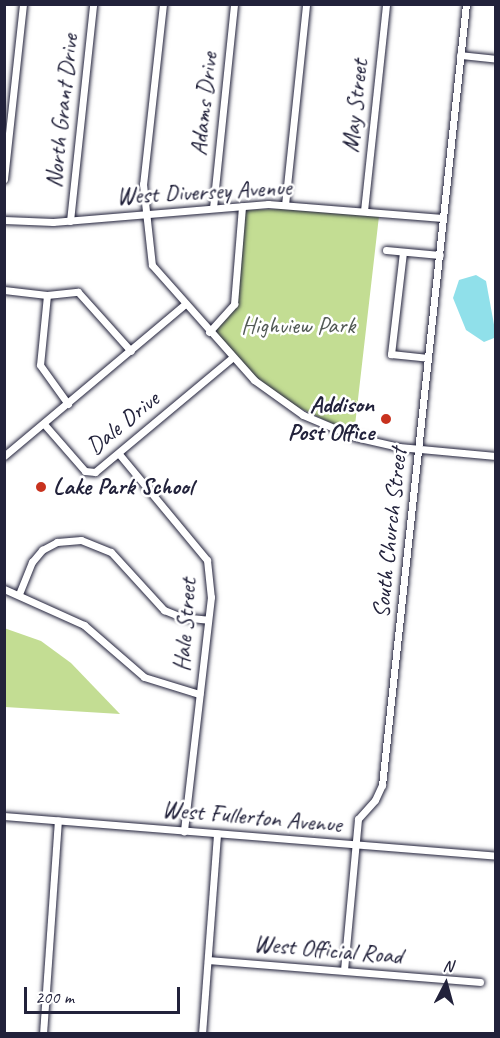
<!DOCTYPE html>
<html>
<head>
<meta charset="utf-8">
<style>
  body { margin:0 }
  #map { position:relative; width:500px; height:1038px; overflow:hidden; background:#fff; font-family:Caveat,sans-serif }
  div>[style] { position:absolute }
  .green>* { inset:0; background:#c3dd93 }
  .water>* { inset:0; background:#90e0ea }
  .roads { filter:drop-shadow(0 0 2px #22223b) drop-shadow(0 0 2px #22223b) }
  .minor>* { height:7px; margin:-3.5px; padding:0 3.5px; transform-origin:3.5px; border-radius:3.5px; background:#fff }
  .dots>* { width:16px; height:16px; translate:-50% -50%; box-sizing:border-box; border:3px solid #fff; border-radius:50% }
  span { translate:-50% -50%; white-space:nowrap; text-align:center; line-height:1.15; -webkit-text-stroke:5px #fff; paint-order:stroke }
  .street-label { font-size:24px; color:#22223b }
  .park-label { font-size:24px; color:#525a55 }
  .poi-label { font-size:24px; color:#22223b; font-weight:700 }
  .right { translate:-100% -50%; text-align:right }
  .left { translate:0 -50%; text-align:left }
  .frame { position:absolute; inset:0; border:6px solid #22223b; pointer-events:none }
  .north { position:absolute; left:416px; top:954px; width:60px; height:60px; -webkit-text-stroke:4px #fff; paint-order:stroke; rotate:6deg; font-size:16px; font-weight:700; line-height:24px; text-align:center; color:#22223b }
  .north::after { content:''; display:block; margin:auto; width:21px; height:27px; background:#22223b; clip-path:polygon(50% 0,100% 100%,50% 72%,0 100%) }
  .scale { position:absolute; left:24px; top:987px; width:156px; height:27px; box-sizing:border-box; border:3px solid #22223b; border-top:0; padding-left:8px; font-size:18px; line-height:21px; white-space:nowrap; color:#22223b; -webkit-text-stroke:4px #fff; paint-order:stroke }
</style>
</head>
<body>
<div id="map">
  <div class="green">
    <div style="clip-path:polygon(284px 209px,379px 216px,354px 434px,287px 402px,253px 376px,213px 332px,234px 310px,245px 210px)"></div>
    <div style="clip-path:polygon(4px 628px,41px 641px,71px 663px,120px 714px,5px 707px)"></div>
  </div>
  <div class="water">
    <div style="clip-path:polygon(476px 275px,486px 281px,495px 330px,494px 338px,484px 342px,466px 330px,453px 298px,459px 280px)"></div>
  </div>
  <div class="roads">
    <div class="minor">
      <div style="left:163px;top:4px;width:181px;rotate:96.3deg"></div>
      <div style="left:143px;top:184px;width:81px;rotate:83.7deg"></div>
      <div style="left:152px;top:265px;width:154px;rotate:48.4deg"></div>
      <div style="left:254px;top:380px;width:60px;rotate:35.5deg"></div>
      <div style="left:303px;top:415px;width:56px;rotate:22.9deg"></div>
      <div style="left:355px;top:437px;width:45px;rotate:12.8deg"></div>
      <div style="left:399px;top:447px;width:97px;rotate:5.3deg"></div>
      <div style="left:460px;top:55px;width:36px;rotate:6deg"></div>
      <div style="left:4px;top:179px;width:176px;rotate:-83.8deg"></div>
      <div style="left:285px;top:205px;width:202px;rotate:-84deg"></div>
      <div style="left:213px;top:208px;width:205px;rotate:-84.1deg"></div>
      <div style="left:364px;top:211px;width:208px;rotate:-83.9deg"></div>
      <div style="left:4px;top:220px;width:49px;rotate:2.3deg"></div>
      <div style="left:53px;top:222px;width:216px;rotate:-4.8deg"></div>
      <div style="left:268px;top:204px;width:175px;rotate:4.6deg"></div>
      <div style="left:70px;top:221px;width:218px;rotate:-83.9deg"></div>
      <div style="left:386px;top:250px;width:54px;rotate:5.3deg"></div>
      <div style="left:403px;top:252px;width:103px;rotate:96.7deg"></div>
      <div style="left:391px;top:354px;width:37px;rotate:6deg"></div>
      <div style="left:4px;top:290px;width:43px;rotate:6.6deg"></div>
      <div style="left:47px;top:295px;width:31px;rotate:-6deg"></div>
      <div style="left:78px;top:292px;width:79px;rotate:48.1deg"></div>
      <div style="left:47px;top:295px;width:70px;rotate:95.7deg"></div>
      <div style="left:40px;top:365px;width:48px;rotate:54.3deg"></div>
      <div style="left:209px;top:332px;width:38px;rotate:-48deg"></div>
      <div style="left:234px;top:304px;width:98px;rotate:-85.3deg"></div>
      <div style="left:44px;top:424px;width:62px;rotate:48.9deg"></div>
      <div style="left:85px;top:471px;width:10px;rotate:6deg"></div>
      <div style="left:95px;top:472px;width:178px;rotate:-39.8deg"></div>
      <div style="left:119px;top:454px;width:138px;rotate:50.3deg"></div>
      <div style="left:207px;top:560px;width:37px;rotate:84deg"></div>
      <div style="left:211px;top:597px;width:236px;rotate:96.6deg"></div>
      <div style="left:4px;top:456px;width:236px;rotate:-40deg"></div>
      <div style="left:4px;top:589px;width:88px;rotate:24.2deg"></div>
      <div style="left:84px;top:625px;width:79px;rotate:40.9deg"></div>
      <div style="left:144px;top:677px;width:58px;rotate:17.2deg"></div>
      <div style="left:19px;top:594px;width:35px;rotate:-68deg"></div>
      <div style="left:32px;top:562px;width:16px;rotate:-50deg"></div>
      <div style="left:42px;top:550px;width:17px;rotate:-28deg"></div>
      <div style="left:57px;top:542px;width:24px;rotate:-5deg"></div>
      <div style="left:81px;top:540px;width:32px;rotate:22deg"></div>
      <div style="left:111px;top:552px;width:79px;rotate:47.6deg"></div>
      <div style="left:164px;top:610px;width:18px;rotate:22deg"></div>
      <div style="left:181px;top:617px;width:27px;rotate:6deg"></div>
      <div style="left:4px;top:816px;width:494px;rotate:4.6deg"></div>
      <div style="left:208px;top:960px;width:273px;rotate:4.6deg"></div>
      <div style="left:344px;top:970px;width:152px;rotate:-84.7deg"></div>
      <div style="left:358px;top:819px;width:25px;rotate:-48deg"></div>
      <div style="left:375px;top:800px;width:17px;rotate:-65deg"></div>
      <div style="left:382px;top:785px;width:786px;rotate:-83.86deg"></div>
      <div style="left:43px;top:1034px;width:214px;rotate:-86deg"></div>
      <div style="left:202px;top:1034px;width:201px;rotate:-85.7deg"></div>
    </div>
  </div>
  <div class="dots">
    <div style="left:386px;top:419px;background:#c8321e"></div>
    <div style="left:41px;top:487px;background:#c8321e"></div>
  </div>
  <div class="street-label">
    <span style="left:204px;top:104px;rotate:-84deg">Adams Drive</span>
    <span style="left:355px;top:106px;rotate:-84deg">May Street</span>
    <span style="left:62px;top:111px;rotate:-84deg">North Grant Drive</span>
    <span style="left:204px;top:192px;rotate:-3deg">West Diversey Avenue</span>
    <span style="left:123px;top:423px;rotate:-39deg">Dale Drive</span>
    <span style="left:390px;top:533px;rotate:-84deg">South Church Street</span>
    <span style="left:185px;top:625px;rotate:-86deg">Hale Street</span>
    <span style="left:252px;top:817px;rotate:5deg">West Fullerton Avenue</span>
    <span style="left:328px;top:950px;rotate:5deg">West Official Road</span>
  </div>
  <div class="park-label">
    <span style="left:298px;top:326px">Highview Park</span>
  </div>
  <div class="poi-label">
    <span class="right" style="left:374px;top:419px">Addison<br>Post Office</span>
    <span class="left" style="left:53px;top:487px">Lake Park School</span>
  </div>
  <div class="frame"></div>
  <div class="north">N</div>
  <div class="scale">200 m</div>
</div>
</body>
</html>
